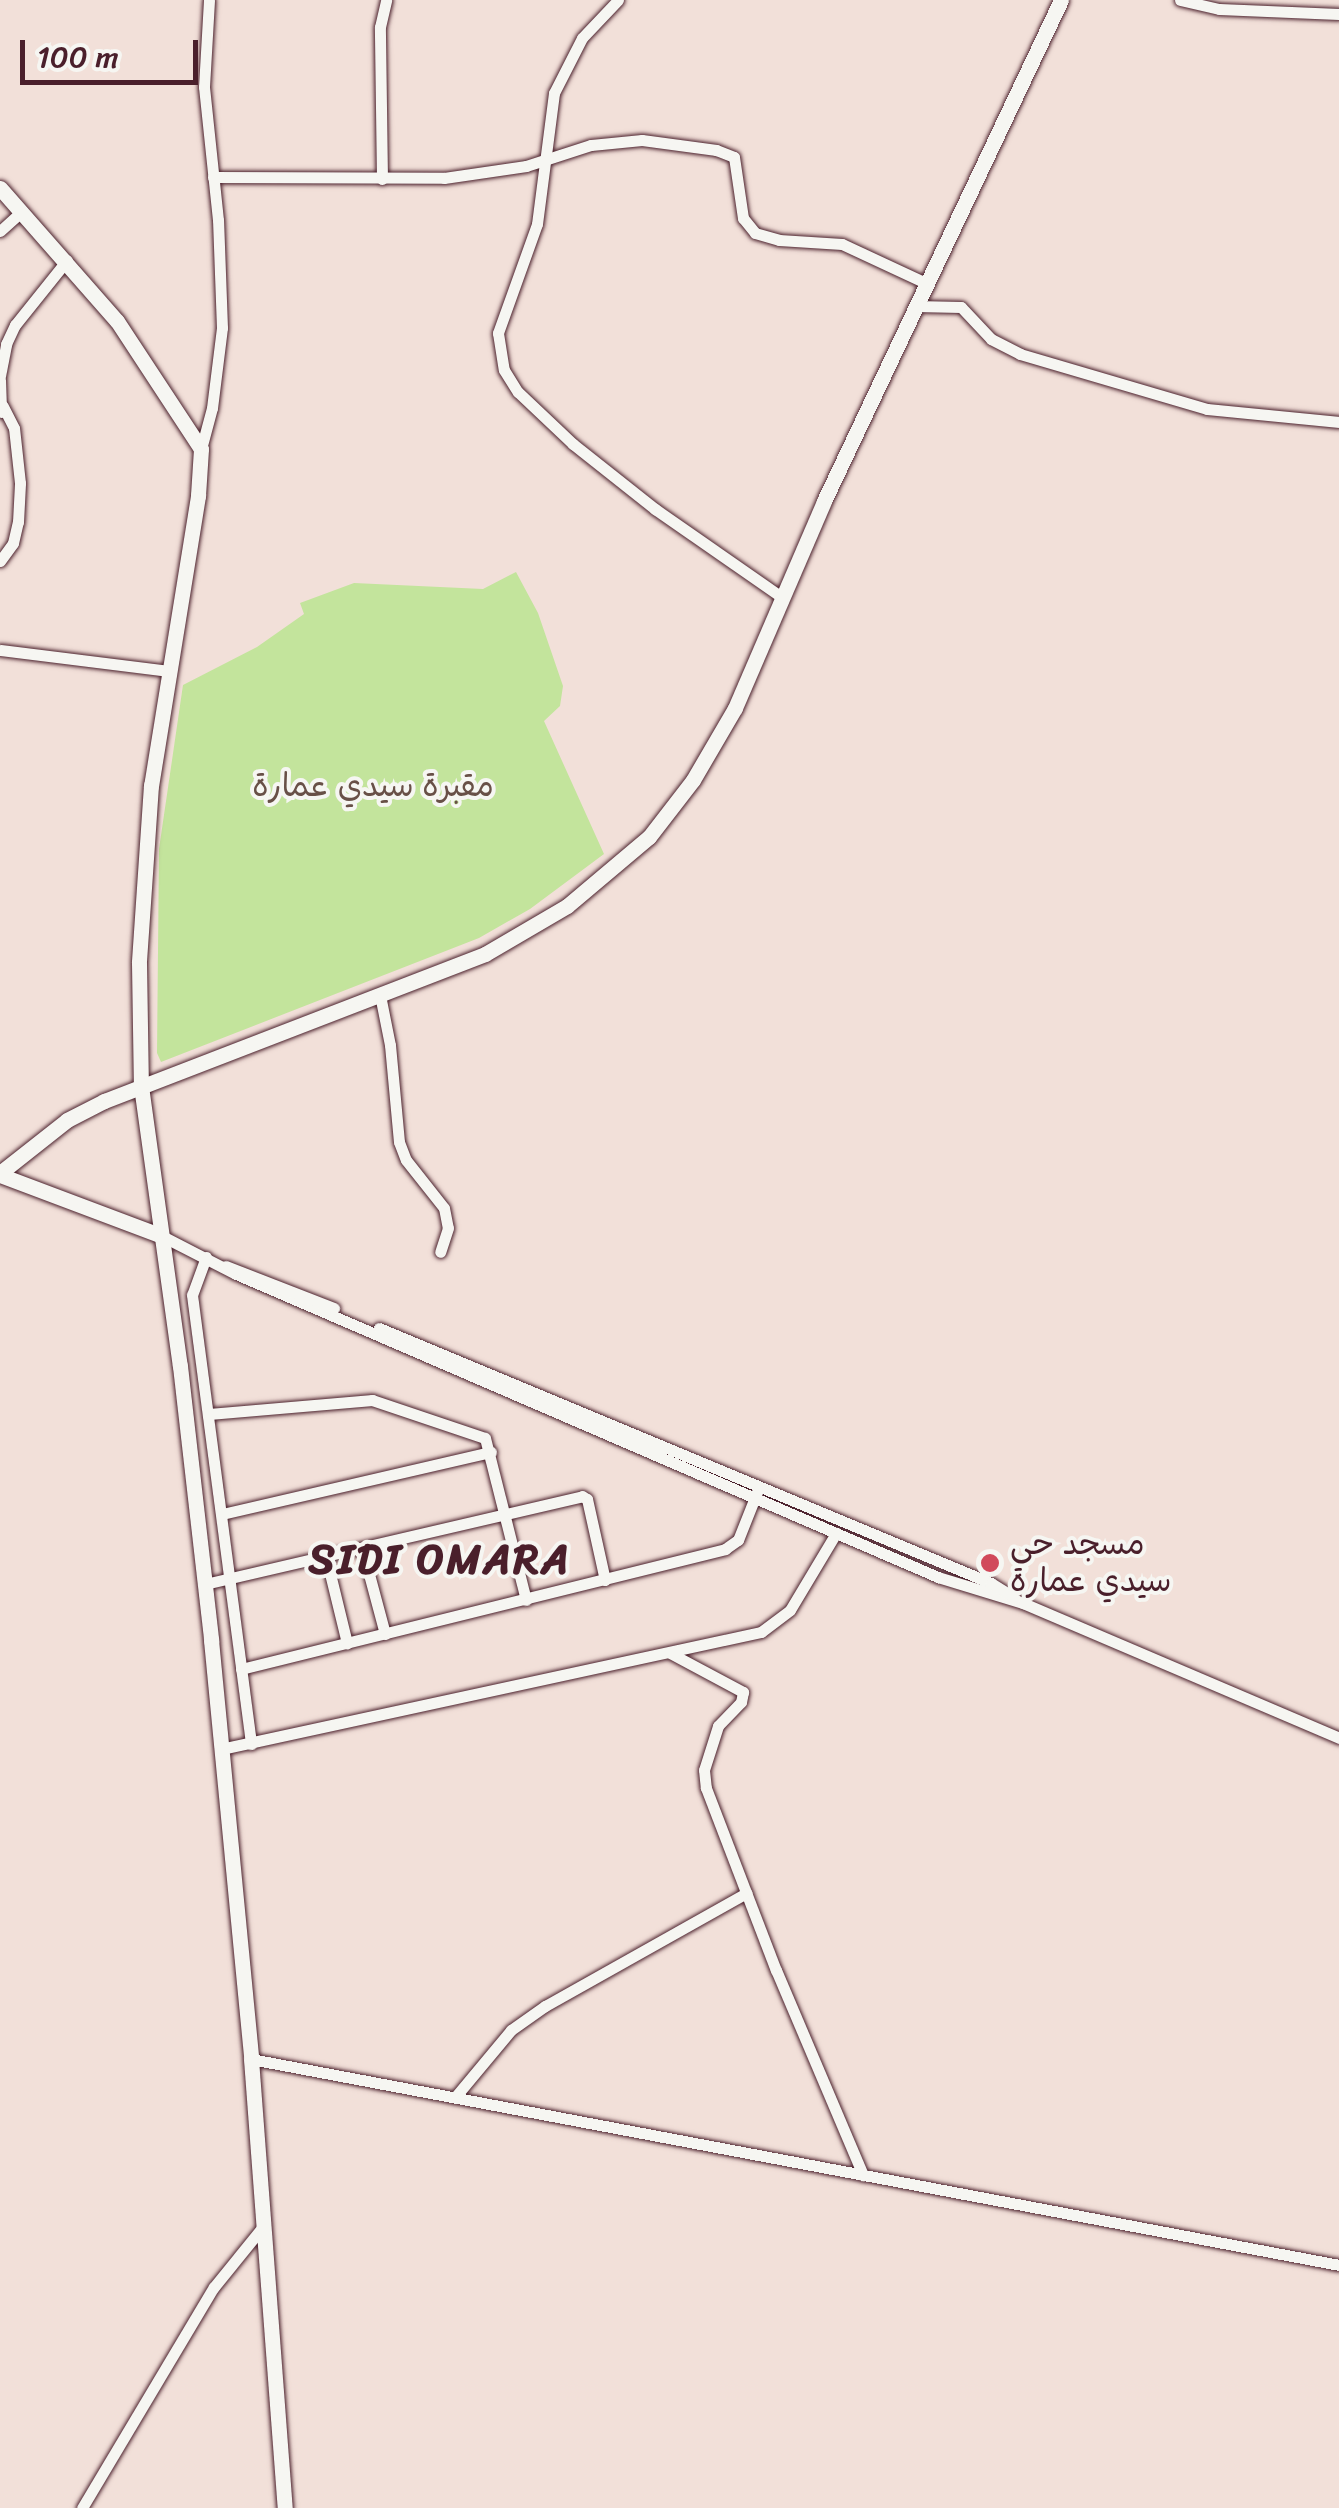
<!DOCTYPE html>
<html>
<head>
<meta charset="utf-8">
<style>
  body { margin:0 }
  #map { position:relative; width:1339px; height:2508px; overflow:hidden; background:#f2e0d9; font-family:Sriracha,"Playpen Sans Arabic",sans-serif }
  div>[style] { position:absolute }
  .green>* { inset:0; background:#c3e49c }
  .roads { filter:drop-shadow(0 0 2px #4a1f2b) drop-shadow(0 0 2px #4a1f2b) }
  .street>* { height:11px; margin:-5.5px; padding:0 5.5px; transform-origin:5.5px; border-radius:5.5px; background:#f6f6f2 }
  .secondary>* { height:15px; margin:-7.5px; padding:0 7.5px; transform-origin:7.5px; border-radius:7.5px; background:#f6f6f2 }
  .dots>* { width:28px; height:28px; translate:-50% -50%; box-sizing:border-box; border:5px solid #f6f6f2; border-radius:50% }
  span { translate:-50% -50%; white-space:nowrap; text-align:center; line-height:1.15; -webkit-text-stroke:8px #f6f6f2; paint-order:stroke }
  .park-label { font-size:32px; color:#685047 }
  .poi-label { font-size:32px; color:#4a1f2b }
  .left { translate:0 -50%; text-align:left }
  .district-label { font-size:42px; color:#4a1f2b; font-weight:700; letter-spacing:2.5px }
  .scale { position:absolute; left:20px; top:40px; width:178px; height:45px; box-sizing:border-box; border:5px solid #4a1f2b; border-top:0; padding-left:12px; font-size:30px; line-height:35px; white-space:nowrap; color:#4a1f2b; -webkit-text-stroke:8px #f6f6f2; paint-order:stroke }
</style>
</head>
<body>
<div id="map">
  <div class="green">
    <div style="clip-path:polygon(516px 572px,538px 613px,563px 686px,560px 706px,544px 721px,604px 854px,530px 909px,479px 938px,161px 1062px,157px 1053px,159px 849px,183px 685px,257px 647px,304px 614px,300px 603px,354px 583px,483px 589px)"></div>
  </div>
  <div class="roads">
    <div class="street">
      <div style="left:618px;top:0;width:52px;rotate:133.5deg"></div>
      <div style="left:582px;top:38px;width:62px;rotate:117deg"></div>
      <div style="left:554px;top:93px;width:132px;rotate:97.4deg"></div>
      <div style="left:537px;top:224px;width:116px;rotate:109.7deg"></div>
      <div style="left:498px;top:333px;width:37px;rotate:81deg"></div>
      <div style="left:504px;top:370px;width:26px;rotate:58deg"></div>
      <div style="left:518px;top:392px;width:76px;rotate:43.4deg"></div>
      <div style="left:573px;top:444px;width:105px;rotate:38.4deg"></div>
      <div style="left:655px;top:509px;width:156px;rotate:34.8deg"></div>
      <div style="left:1180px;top:0;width:40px;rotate:13deg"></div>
      <div style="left:1219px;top:9px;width:120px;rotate:2.4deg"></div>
      <div style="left:213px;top:177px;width:231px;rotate:0.2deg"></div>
      <div style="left:444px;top:178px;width:83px;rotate:-8.3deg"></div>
      <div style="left:526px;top:166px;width:68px;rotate:-17.9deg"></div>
      <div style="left:591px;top:145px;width:51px;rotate:-5.6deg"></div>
      <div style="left:642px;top:140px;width:75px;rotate:7.7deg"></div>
      <div style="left:716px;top:150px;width:19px;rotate:21deg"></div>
      <div style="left:734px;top:157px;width:62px;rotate:81.6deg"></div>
      <div style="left:743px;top:218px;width:19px;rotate:51deg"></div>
      <div style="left:755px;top:233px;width:25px;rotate:16deg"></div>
      <div style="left:779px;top:240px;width:63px;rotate:3.6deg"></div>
      <div style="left:842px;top:244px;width:93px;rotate:24.9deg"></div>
      <div style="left:382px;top:179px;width:152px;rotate:-90.8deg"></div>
      <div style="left:380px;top:27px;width:28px;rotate:-77deg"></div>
      <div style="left:0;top:231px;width:30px;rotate:-42deg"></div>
      <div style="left:915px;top:306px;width:46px;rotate:1.2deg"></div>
      <div style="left:961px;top:307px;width:44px;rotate:46.8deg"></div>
      <div style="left:991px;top:339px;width:33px;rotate:27deg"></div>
      <div style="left:1020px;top:354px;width:195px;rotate:16.4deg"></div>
      <div style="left:1207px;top:409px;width:133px;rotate:5.6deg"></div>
      <div style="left:0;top:376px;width:33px;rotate:-79deg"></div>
      <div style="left:6px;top:344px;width:21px;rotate:-65deg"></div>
      <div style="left:15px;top:325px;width:83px;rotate:-51.3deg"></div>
      <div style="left:0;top:380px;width:32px;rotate:88deg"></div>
      <div style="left:201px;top:449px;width:42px;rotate:-75deg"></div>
      <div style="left:212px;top:408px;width:81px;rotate:-82.9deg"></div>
      <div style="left:222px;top:328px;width:108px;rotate:-92.1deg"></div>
      <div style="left:218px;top:220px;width:134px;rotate:-96deg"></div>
      <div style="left:204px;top:87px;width:87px;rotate:-86.7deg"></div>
      <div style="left:0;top:561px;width:22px;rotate:-54deg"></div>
      <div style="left:13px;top:543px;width:22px;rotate:-77deg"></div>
      <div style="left:18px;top:522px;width:39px;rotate:-87deg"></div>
      <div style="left:20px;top:483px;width:55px;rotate:-96.2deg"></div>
      <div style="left:14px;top:428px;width:25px;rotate:-117deg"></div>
      <div style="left:0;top:650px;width:169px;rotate:7.1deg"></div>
      <div style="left:380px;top:995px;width:51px;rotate:78.7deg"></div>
      <div style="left:390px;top:1045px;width:97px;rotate:84.7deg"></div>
      <div style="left:399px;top:1142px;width:19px;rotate:69deg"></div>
      <div style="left:406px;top:1160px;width:61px;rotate:51.6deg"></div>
      <div style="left:444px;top:1208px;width:20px;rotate:79deg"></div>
      <div style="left:448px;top:1228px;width:25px;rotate:108deg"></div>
      <div style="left:160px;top:1235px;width:85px;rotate:27.2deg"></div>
      <div style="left:236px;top:1274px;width:765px;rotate:23.35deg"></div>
      <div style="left:938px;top:1577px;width:89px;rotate:17deg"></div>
      <div style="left:1023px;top:1603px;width:344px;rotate:23.1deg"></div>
      <div style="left:206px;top:1257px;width:40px;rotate:110.2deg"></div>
      <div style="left:192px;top:1295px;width:453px;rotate:82.5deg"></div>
      <div style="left:226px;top:1266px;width:116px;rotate:21.3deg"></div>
      <div style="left:379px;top:1328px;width:663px;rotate:22.62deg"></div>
      <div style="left:991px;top:1583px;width:28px;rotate:32deg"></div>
      <div style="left:209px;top:1414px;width:164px;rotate:-4.9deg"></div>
      <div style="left:372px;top:1400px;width:119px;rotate:18.6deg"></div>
      <div style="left:485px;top:1438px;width:167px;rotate:75.8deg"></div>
      <div style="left:222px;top:1514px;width:276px;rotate:-13deg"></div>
      <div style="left:362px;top:1548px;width:89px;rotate:75deg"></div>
      <div style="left:326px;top:1557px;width:89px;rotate:76.3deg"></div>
      <div style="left:205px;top:1584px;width:387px;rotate:-13.1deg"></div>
      <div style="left:582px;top:1496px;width:6px;rotate:31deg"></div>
      <div style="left:587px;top:1499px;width:83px;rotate:77.5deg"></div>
      <div style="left:670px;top:1653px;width:83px;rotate:28.1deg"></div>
      <div style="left:743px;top:1692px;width:10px;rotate:101deg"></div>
      <div style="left:741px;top:1702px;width:33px;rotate:134deg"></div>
      <div style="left:718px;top:1726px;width:46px;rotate:107.7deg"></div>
      <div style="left:704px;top:1770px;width:18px;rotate:84deg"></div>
      <div style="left:706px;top:1788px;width:195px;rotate:69deg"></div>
      <div style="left:776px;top:1970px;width:223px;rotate:67deg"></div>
      <div style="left:241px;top:1669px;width:499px;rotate:-13.9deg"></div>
      <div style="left:725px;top:1549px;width:16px;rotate:-35deg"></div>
      <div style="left:738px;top:1540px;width:52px;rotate:-68.4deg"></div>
      <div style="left:221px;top:1749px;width:553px;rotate:-12.23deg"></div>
      <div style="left:761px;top:1632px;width:36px;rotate:-37deg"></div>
      <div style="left:790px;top:1610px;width:90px;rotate:-59.1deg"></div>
      <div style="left:251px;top:2059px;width:1107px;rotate:10.72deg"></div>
      <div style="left:456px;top:2096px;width:86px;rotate:-50.2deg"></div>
      <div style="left:511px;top:2030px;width:42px;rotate:-35.2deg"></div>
      <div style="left:545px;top:2006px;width:231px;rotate:-29.3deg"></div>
      <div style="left:82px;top:2508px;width:257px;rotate:-59.2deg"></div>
      <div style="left:214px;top:2287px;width:75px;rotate:-51deg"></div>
    </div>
    <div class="secondary">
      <div style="left:0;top:188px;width:177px;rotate:48.7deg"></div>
      <div style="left:117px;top:321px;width:153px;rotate:56.7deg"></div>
      <div style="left:201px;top:449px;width:47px;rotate:93.7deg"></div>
      <div style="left:198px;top:496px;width:293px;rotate:99.2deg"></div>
      <div style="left:151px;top:785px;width:178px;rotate:93.9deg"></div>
      <div style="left:139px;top:963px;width:123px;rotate:89.1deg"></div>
      <div style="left:141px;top:1086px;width:283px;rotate:82.1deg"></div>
      <div style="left:180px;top:1366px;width:276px;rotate:83.5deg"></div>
      <div style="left:211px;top:1640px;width:421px;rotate:84.5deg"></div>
      <div style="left:251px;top:2059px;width:450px;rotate:85.7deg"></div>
      <div style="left:0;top:1173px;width:85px;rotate:-38.3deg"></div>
      <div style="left:67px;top:1120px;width:42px;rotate:-27.2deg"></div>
      <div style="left:104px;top:1101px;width:408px;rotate:-21.1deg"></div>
      <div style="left:485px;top:954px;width:95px;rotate:-30.3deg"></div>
      <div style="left:567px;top:906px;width:107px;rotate:-40.1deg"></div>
      <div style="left:649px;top:837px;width:72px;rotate:-52.3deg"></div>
      <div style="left:693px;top:780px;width:83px;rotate:-59.7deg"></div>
      <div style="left:735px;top:708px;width:225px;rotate:-66.7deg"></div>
      <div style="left:824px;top:501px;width:554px;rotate:-64.68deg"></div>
      <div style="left:0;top:1175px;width:171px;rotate:20.6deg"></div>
    </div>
  </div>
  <div class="dots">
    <div style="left:990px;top:1563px;background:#d1495b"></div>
  </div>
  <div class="park-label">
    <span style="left:373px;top:786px">مقبرة سيدي عمارة</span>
  </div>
  <div class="poi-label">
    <span class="left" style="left:1010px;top:1563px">مسجد حي<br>سيدي عمارة</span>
  </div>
  <div class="district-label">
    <span style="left:440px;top:1559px">SIDI OMARA</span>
  </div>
  <div class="scale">100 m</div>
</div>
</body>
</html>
